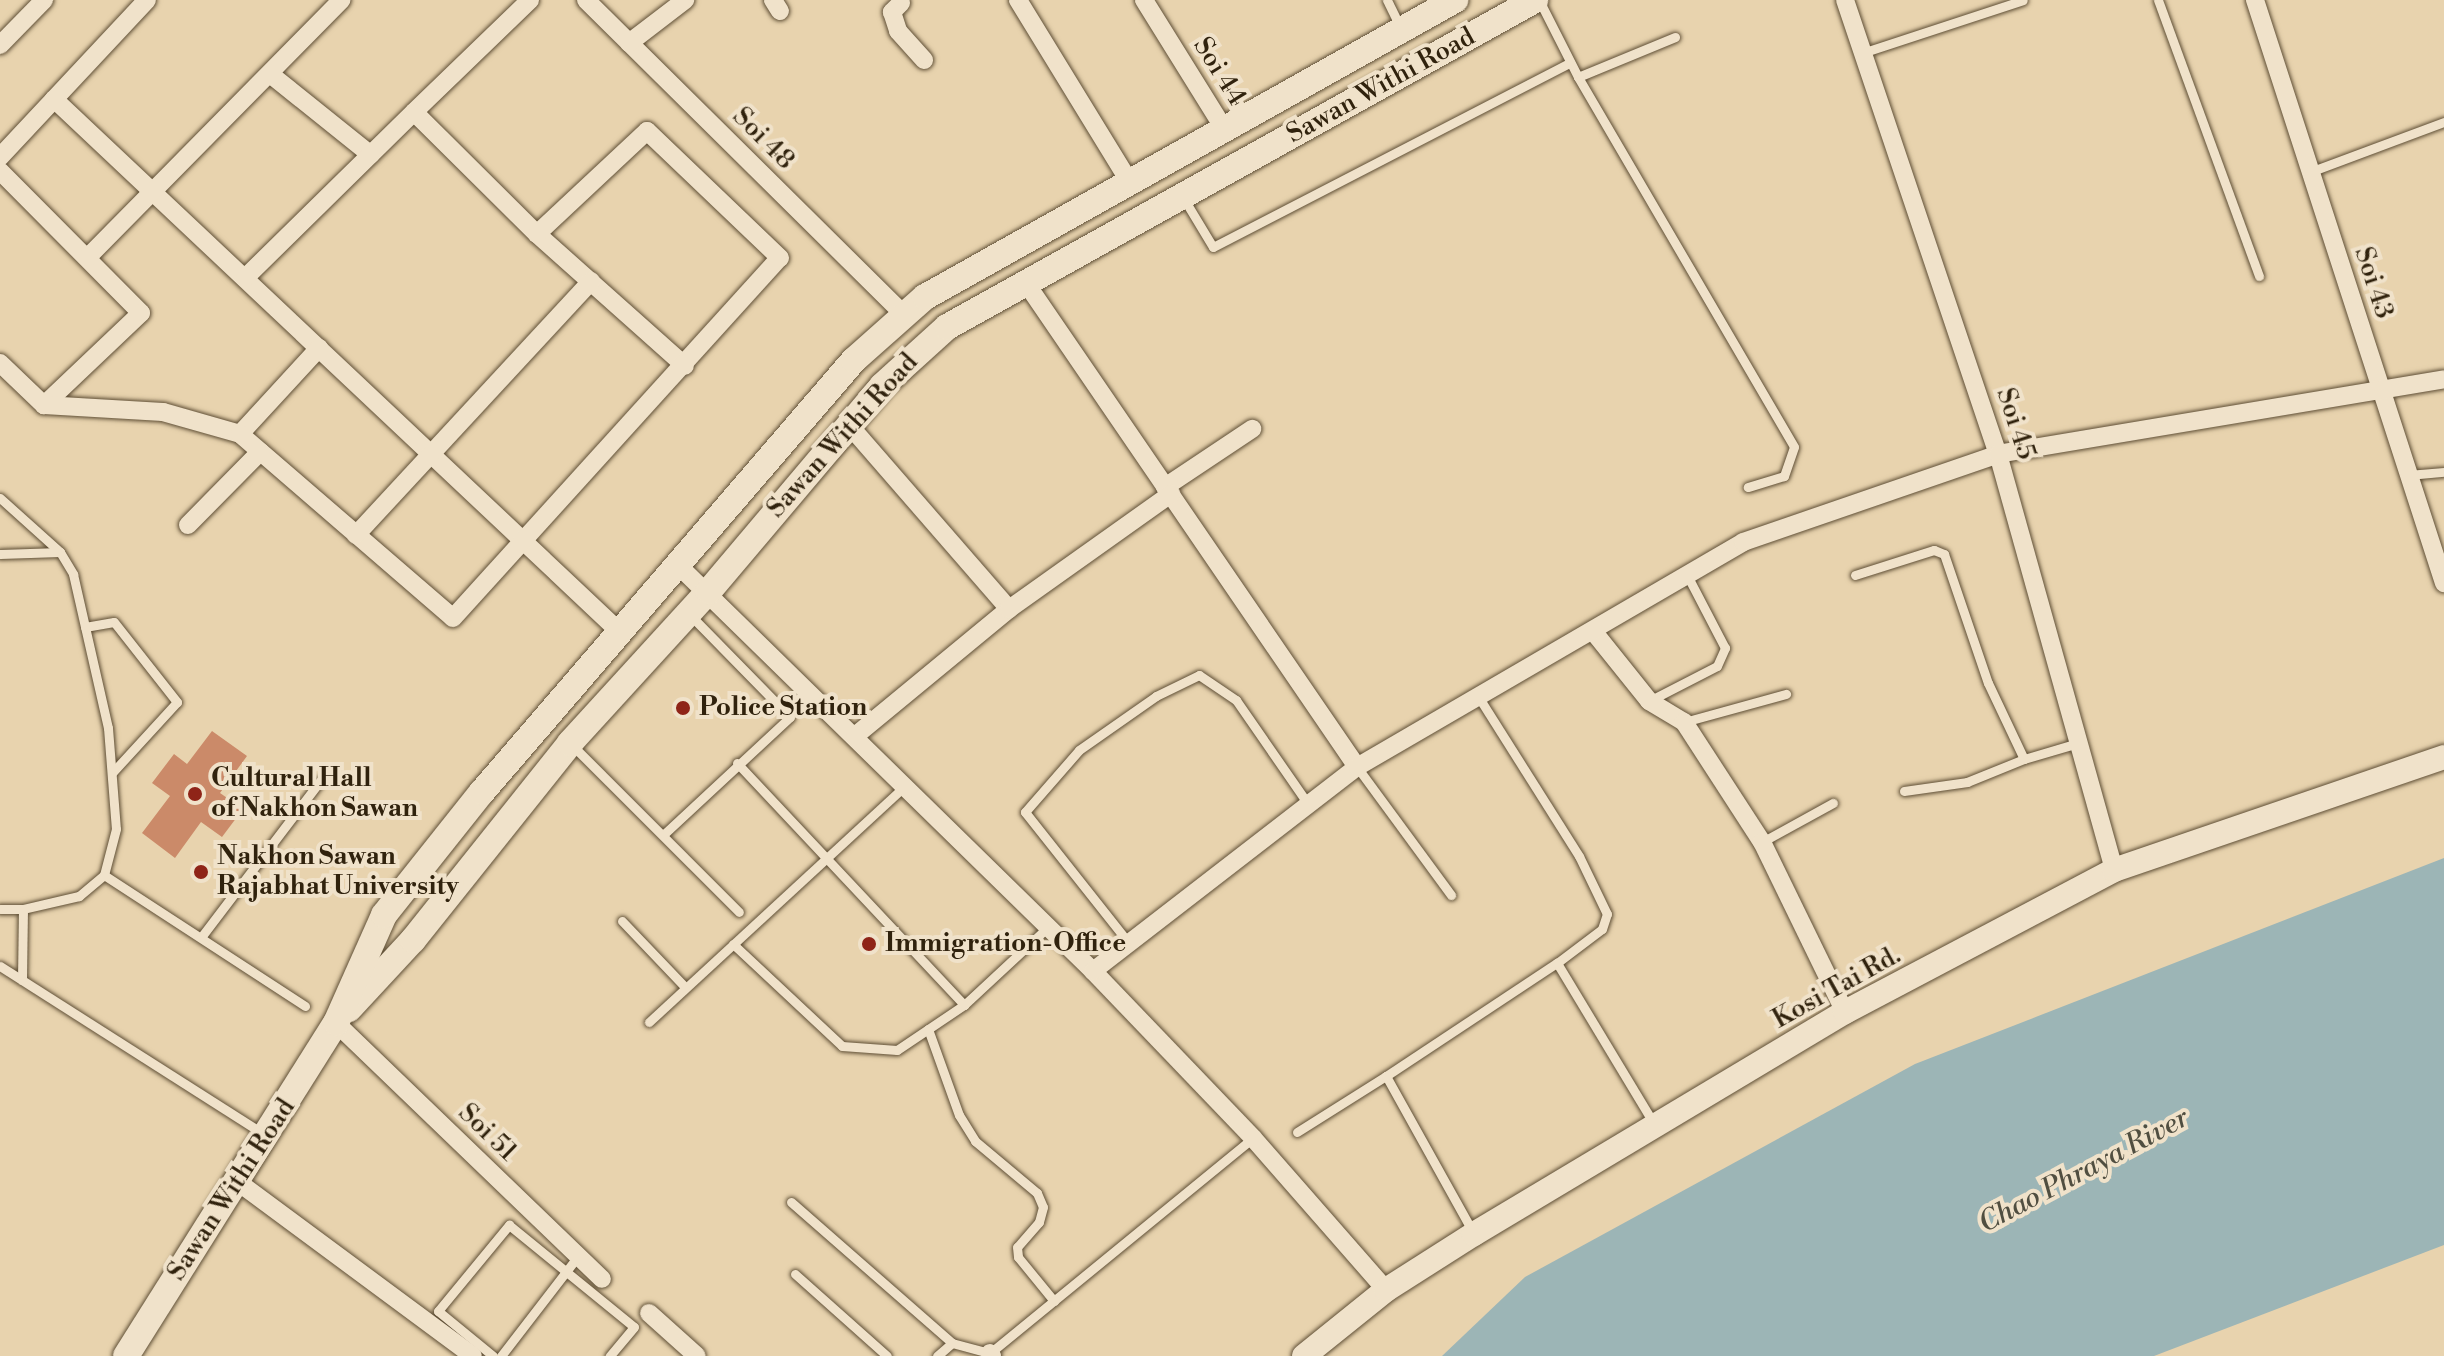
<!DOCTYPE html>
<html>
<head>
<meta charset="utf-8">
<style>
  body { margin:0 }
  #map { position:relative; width:2444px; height:1356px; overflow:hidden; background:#e8d3ae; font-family:"Libre Bodoni",serif }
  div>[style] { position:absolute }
  .water>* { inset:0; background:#9cb5b6 }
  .building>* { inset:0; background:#cb8a69 }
  .roads { filter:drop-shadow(0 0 2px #5e4e35) drop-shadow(0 0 2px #5e4e35) }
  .service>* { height:9px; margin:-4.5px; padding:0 4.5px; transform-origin:4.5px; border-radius:4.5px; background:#f0e2ca }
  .minor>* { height:18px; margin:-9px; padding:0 9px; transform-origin:9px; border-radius:9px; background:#f0e2ca }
  .tertiary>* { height:24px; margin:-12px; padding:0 12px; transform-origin:12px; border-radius:12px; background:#f0e2ca }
  .secondary>* { height:26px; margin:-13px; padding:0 13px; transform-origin:13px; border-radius:13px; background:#f0e2ca }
  .dots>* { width:22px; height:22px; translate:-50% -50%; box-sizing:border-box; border:4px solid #f0e2ca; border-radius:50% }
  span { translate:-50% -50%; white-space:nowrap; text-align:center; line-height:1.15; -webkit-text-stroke:8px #f0e2ca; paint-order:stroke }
  .street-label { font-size:26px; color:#30220d }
  .poi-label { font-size:26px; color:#30220d; font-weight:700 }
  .left { translate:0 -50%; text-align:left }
  .water-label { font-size:28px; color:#504e40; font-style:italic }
</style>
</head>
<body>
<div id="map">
  <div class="water">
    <div style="clip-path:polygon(2444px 858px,2444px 1245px,2154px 1356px,1442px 1356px,1525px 1277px,1915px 1064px)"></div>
  </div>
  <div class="building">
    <div style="clip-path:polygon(212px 731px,247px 756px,220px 793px,243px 809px,222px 837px,201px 822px,175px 858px,142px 833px,170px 796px,152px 783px,174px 754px,187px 764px)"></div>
  </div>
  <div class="roads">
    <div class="service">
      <div style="left:1387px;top:0;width:32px;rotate:64deg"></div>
      <div style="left:1539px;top:0;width:86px;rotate:63.1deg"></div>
      <div style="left:1578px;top:77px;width:105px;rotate:-22.4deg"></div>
      <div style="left:2158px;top:0;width:294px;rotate:69.9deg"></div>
      <div style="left:1865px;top:52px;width:166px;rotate:-18.2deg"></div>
      <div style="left:1578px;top:77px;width:428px;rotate:59.7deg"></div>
      <div style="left:1794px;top:447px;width:31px;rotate:109deg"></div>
      <div style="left:1784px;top:476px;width:38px;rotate:163deg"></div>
      <div style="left:2310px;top:172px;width:143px;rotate:-20.5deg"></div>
      <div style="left:1184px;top:199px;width:56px;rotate:58.9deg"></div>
      <div style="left:1213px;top:247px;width:402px;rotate:-27.3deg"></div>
      <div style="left:2408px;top:475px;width:36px;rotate:-5deg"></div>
      <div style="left:0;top:498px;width:81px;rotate:42deg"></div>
      <div style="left:60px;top:552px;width:26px;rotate:59deg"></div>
      <div style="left:73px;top:574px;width:158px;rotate:77.2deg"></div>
      <div style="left:108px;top:728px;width:101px;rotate:85.5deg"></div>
      <div style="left:116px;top:829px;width:48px;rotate:104.6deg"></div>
      <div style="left:104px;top:875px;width:33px;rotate:140deg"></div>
      <div style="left:79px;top:896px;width:57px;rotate:166.9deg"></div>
      <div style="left:23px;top:909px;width:23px;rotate:180deg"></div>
      <div style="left:0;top:554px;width:60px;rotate:-1.9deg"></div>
      <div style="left:1855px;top:575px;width:83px;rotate:-17.6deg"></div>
      <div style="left:1934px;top:550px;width:11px;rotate:22deg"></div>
      <div style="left:1944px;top:554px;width:136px;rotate:71.2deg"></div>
      <div style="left:1988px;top:683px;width:84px;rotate:64.7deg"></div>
      <div style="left:2024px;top:759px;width:56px;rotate:-16.5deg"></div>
      <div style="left:85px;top:627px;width:29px;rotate:-10deg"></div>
      <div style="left:114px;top:622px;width:102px;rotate:51.8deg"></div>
      <div style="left:177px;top:702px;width:96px;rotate:132.5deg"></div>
      <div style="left:1649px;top:701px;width:76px;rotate:-27.2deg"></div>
      <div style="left:1717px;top:666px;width:20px;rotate:-66deg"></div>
      <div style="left:1725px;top:648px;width:82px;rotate:-117.5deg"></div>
      <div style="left:1684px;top:722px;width:106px;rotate:-15.4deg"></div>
      <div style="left:572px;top:745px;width:236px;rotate:45deg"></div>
      <div style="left:737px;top:763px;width:332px;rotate:46.8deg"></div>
      <div style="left:964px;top:1005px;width:115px;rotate:-42.9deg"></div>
      <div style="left:1357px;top:767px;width:159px;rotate:53.7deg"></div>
      <div style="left:1904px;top:791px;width:64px;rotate:-8.1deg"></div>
      <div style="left:1967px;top:782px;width:61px;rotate:-22deg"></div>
      <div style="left:663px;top:835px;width:173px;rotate:-42.9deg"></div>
      <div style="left:790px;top:717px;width:141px;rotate:-134.4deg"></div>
      <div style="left:1762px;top:842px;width:81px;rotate:-28.8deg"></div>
      <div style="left:104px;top:875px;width:240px;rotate:33.1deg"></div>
      <div style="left:622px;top:921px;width:91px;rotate:46.3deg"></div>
      <div style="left:202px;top:936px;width:196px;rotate:-52.7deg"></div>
      <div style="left:1128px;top:942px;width:166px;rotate:-128.4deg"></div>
      <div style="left:1025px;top:812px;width:82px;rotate:-48.9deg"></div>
      <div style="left:1079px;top:750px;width:94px;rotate:-35deg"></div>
      <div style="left:1156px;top:696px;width:48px;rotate:-26deg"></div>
      <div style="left:1199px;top:675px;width:45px;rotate:34deg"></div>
      <div style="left:1236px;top:700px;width:126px;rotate:55.3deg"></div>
      <div style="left:733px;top:944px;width:149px;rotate:43.1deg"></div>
      <div style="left:842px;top:1046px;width:55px;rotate:4.2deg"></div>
      <div style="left:897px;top:1050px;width:81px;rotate:-33.9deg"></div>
      <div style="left:1557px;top:963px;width:188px;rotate:58.9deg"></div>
      <div style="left:0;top:966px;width:313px;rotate:32.5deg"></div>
      <div style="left:22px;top:980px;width:71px;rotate:-89.2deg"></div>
      <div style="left:649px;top:1022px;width:348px;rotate:-42.7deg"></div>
      <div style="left:928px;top:1029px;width:91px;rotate:70.2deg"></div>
      <div style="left:959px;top:1115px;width:31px;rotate:58deg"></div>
      <div style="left:975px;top:1141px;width:81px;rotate:40deg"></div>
      <div style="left:1037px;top:1193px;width:15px;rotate:67deg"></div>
      <div style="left:1043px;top:1207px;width:16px;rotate:105deg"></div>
      <div style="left:1039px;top:1222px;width:33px;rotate:131deg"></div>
      <div style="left:1017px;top:1247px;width:10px;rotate:84deg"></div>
      <div style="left:1018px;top:1257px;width:57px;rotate:50.7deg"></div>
      <div style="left:1297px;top:1132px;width:105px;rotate:-32.2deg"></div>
      <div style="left:791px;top:1202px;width:214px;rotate:41.2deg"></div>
      <div style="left:952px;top:1343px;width:39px;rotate:15deg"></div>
      <div style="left:990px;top:1353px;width:340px;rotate:-39.3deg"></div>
      <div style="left:1474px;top:1234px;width:181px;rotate:-119.1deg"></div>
      <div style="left:1386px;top:1076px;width:205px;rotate:-33.5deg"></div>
      <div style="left:1557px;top:963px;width:56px;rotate:-37.1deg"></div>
      <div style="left:1602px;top:929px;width:16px;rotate:-72deg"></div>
      <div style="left:1607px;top:914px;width:64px;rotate:-115.8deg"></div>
      <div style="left:1579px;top:856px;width:189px;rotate:-122.3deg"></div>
      <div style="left:795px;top:1274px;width:123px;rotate:41.7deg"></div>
      <div style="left:493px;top:1356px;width:71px;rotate:-140.7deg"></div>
      <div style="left:438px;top:1311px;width:112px;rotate:-50.5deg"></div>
      <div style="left:509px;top:1225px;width:161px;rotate:39.2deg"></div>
      <div style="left:634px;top:1327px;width:38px;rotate:130deg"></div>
      <div style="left:501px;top:1356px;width:126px;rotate:-52.4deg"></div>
      <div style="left:937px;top:1356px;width:20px;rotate:-41deg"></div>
    </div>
    <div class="minor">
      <div style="left:530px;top:0;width:161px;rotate:136deg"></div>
      <div style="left:414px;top:112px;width:173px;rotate:44.8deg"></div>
      <div style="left:537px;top:234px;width:198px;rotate:41.7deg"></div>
      <div style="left:586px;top:0;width:448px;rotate:44.7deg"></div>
      <div style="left:773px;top:0;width:13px;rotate:58deg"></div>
      <div style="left:1018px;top:0;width:215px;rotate:58.5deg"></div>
      <div style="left:1144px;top:0;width:153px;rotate:58.1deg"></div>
      <div style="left:1845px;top:0;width:479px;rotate:71.4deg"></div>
      <div style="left:1998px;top:454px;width:432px;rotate:74.4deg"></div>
      <div style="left:2255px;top:0;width:613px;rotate:72.04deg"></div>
      <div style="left:901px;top:3px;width:13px;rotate:135deg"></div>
      <div style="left:892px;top:12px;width:20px;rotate:72deg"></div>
      <div style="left:898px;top:31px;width:39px;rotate:48deg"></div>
      <div style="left:629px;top:43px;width:71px;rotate:-37.5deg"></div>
      <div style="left:0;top:45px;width:63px;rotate:-45.6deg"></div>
      <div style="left:270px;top:74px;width:129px;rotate:38.7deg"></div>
      <div style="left:54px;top:99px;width:780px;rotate:43.29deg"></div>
      <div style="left:0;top:157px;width:215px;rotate:-46.9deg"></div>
      <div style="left:0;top:171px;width:200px;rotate:45.2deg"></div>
      <div style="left:141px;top:313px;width:134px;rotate:136.5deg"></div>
      <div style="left:88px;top:257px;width:361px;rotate:-45.4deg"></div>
      <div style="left:245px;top:278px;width:237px;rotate:-44.5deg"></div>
      <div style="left:1026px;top:283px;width:586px;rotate:55.63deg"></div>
      <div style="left:0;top:363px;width:61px;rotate:43.7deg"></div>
      <div style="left:44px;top:405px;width:119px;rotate:3.4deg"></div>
      <div style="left:163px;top:412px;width:80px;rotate:15.9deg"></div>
      <div style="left:240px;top:434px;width:117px;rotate:-47.4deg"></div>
      <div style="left:849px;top:425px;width:244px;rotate:49deg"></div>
      <div style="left:240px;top:434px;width:281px;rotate:40.8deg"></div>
      <div style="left:453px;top:618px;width:486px;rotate:-47.8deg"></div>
      <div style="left:780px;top:258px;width:184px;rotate:-136.3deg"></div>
      <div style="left:647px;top:131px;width:151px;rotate:136.9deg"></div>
      <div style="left:1165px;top:487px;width:105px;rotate:-33.7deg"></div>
      <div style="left:188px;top:525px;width:103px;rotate:-45.4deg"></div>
      <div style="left:356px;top:535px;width:346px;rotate:-47.2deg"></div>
      <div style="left:680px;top:567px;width:578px;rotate:44.37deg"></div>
      <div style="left:1093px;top:971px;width:231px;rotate:46.2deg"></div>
      <div style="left:1253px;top:1138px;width:202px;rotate:48.8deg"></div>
      <div style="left:1593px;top:631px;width:90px;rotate:51.3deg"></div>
      <div style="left:1649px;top:701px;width:41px;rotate:31deg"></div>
      <div style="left:1684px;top:722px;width:143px;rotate:57deg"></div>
      <div style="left:1762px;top:842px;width:189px;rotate:64deg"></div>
      <div style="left:855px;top:736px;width:200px;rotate:-39.5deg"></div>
      <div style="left:1009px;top:609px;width:199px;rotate:-35.4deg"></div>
      <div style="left:1093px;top:971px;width:334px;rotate:-37.7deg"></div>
      <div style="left:1357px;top:767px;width:447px;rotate:-30.2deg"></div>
      <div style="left:1743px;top:542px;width:270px;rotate:-19deg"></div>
      <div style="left:1998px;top:454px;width:452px;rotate:-9.5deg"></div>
      <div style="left:336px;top:1023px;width:369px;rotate:43.9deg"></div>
      <div style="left:238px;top:1182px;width:292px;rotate:36.5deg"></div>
      <div style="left:649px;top:1313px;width:64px;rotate:41.9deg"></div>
      <div style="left:990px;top:1353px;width:4px;rotate:56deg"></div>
    </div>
    <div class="tertiary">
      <div style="left:1304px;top:1356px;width:105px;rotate:-38.8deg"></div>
      <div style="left:1386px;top:1290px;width:104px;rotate:-32.5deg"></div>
      <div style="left:1474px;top:1234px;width:432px;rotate:-30.9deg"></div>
      <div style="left:1845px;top:1012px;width:304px;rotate:-27.8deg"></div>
      <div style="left:2114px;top:870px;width:349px;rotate:-18.9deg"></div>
    </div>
    <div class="secondary">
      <div style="left:349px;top:1009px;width:94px;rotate:-47.2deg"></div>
      <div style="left:413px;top:940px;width:252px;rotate:-51.4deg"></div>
      <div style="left:570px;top:743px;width:206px;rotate:-47.6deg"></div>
      <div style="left:709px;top:591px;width:268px;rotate:-49.8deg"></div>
      <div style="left:882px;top:386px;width:88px;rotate:-42.2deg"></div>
      <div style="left:947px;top:327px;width:673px;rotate:-29.08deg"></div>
      <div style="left:126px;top:1356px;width:394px;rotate:-57.8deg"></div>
      <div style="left:336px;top:1023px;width:118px;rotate:-66deg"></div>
      <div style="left:384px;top:915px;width:157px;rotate:-51.5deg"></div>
      <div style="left:482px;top:792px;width:570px;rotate:-49.27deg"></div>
      <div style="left:854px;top:360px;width:95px;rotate:-41.6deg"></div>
      <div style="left:925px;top:297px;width:608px;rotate:-29.27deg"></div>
    </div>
  </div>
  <div class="dots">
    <div style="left:683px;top:708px;background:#8f2418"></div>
    <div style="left:195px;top:794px;background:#8f2418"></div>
    <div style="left:201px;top:872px;background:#8f2418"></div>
    <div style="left:869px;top:944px;background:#8f2418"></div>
  </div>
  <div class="street-label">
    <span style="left:1219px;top:72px;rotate:58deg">Soi 44</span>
    <span style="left:1381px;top:86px;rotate:-29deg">Sawan Withi Road</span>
    <span style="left:763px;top:139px;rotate:45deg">Soi 48</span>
    <span style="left:2373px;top:283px;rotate:72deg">Soi 43</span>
    <span style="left:2015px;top:424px;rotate:72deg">Soi 45</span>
    <span style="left:843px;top:436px;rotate:-48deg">Sawan Withi Road</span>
    <span style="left:1837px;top:988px;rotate:-29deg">Kosi Tai Rd.</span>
    <span style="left:487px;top:1133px;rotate:44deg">Soi 51</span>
    <span style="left:232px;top:1190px;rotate:-57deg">Sawan Withi Road</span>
  </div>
  <div class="poi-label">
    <span class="left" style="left:699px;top:708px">Police Station</span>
    <span class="left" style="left:211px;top:794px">Cultural Hall<br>of Nakhon Sawan</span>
    <span class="left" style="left:217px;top:872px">Nakhon Sawan<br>Rajabhat University</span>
    <span class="left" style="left:885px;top:944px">Immigration-Office</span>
  </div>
  <div class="water-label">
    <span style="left:2084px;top:1171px;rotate:-28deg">Chao Phraya River</span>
  </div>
</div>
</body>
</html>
